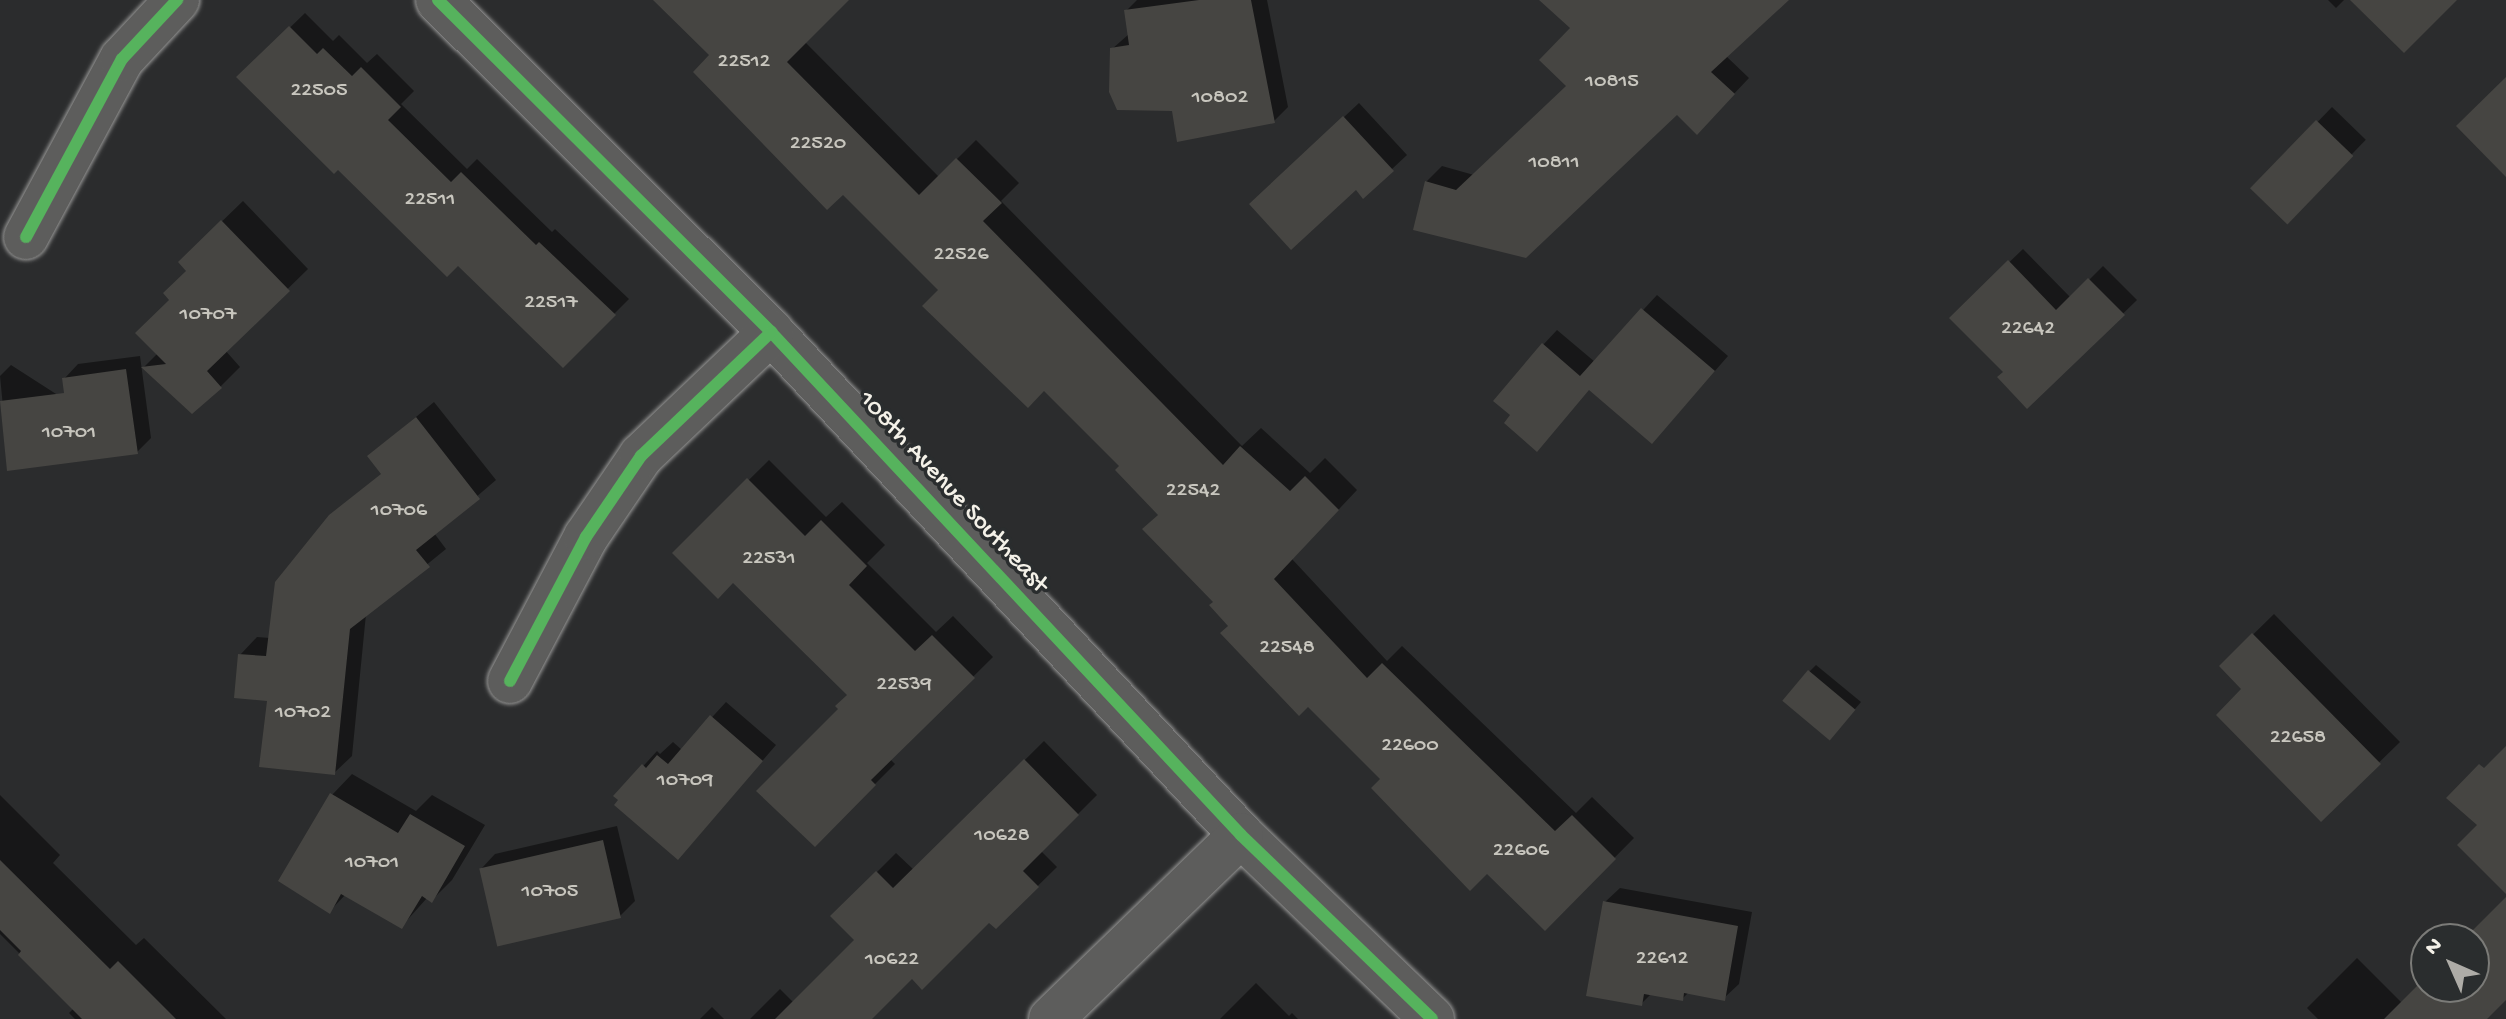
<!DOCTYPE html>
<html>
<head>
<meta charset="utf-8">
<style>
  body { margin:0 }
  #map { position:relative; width:2506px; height:1019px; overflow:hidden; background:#2b2c2d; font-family:"Gochi Hand",sans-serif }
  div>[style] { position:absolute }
  .shadow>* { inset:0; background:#0007; transform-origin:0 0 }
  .building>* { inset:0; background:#464542; transform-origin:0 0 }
  .roads { filter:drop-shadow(0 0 2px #979796) drop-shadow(0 0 2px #979796) }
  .minor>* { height:44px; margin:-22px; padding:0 22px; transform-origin:22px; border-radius:22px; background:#5d5d5c }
  .cycleway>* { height:12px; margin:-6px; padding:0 6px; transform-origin:6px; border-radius:6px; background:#56b35d }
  span { translate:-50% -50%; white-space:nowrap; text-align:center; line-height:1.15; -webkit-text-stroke:7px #2a2d2e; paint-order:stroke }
  .number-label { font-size:22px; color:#c8c6be }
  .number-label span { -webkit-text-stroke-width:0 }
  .street-label { font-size:26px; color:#f4f1e8 }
  .north { position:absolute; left:2410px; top:923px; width:80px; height:80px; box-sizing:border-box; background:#2a2d2e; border:2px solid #7b7b78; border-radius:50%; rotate:315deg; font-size:22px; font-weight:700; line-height:32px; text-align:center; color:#f4f1e8 }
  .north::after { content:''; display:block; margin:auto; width:28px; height:36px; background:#aeaca7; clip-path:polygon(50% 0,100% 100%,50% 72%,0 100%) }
</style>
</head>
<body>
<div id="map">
  <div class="shadow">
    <div style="clip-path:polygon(656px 0,846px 0,805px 42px,939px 177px,976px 140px,1019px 183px,1001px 201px,1242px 446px,1261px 428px,1310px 473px,1325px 458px,1357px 490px,1292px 559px,1387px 661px,1402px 646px,1576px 813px,1592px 797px,1634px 838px,1545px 928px,1487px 871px,1383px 779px,1230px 626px,1160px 514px,1122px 466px,941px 290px)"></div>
    <div style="clip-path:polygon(1137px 0,1267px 0,1288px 107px,1274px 121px,1173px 109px,1112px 49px,1129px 34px,1126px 11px)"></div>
    <div style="clip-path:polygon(1555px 0,1786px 0,1726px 56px,1749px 78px,1712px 117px,1677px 112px,1525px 256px,1426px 182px,1442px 166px,1474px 175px,1568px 85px,1572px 28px)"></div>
    <div style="clip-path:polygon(2328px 0,2344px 0,2336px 8px)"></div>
    <div style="clip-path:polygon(305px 13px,333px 41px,339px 35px,367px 63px,377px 54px,414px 91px,401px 104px,467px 169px,477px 159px,552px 232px,555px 229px,629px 299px,563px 365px,458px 263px,338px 167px,239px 77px)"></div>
    <div style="clip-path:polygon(1359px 103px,1407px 155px,1392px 169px,1363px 196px,1356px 188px,1266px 190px)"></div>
    <div style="left:2332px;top:107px;width:47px;height:113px;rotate:44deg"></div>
    <div style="clip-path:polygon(243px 201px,308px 269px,225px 350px,240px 367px,220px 387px,144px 367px,158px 353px,172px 299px,188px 270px,180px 262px)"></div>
    <div style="clip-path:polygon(2023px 249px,2071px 298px,2103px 266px,2137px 300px,2028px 406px,2006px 372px,1951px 318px)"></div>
    <div style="clip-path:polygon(1657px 295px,1728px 356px,1666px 427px,1591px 388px,1512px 415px,1543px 345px,1557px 330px,1595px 362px)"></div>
    <div style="clip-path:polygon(140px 356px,151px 438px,137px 452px,9px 469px,0 376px,11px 365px,67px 401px,64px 379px,78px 364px)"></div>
    <div style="clip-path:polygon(434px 402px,496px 480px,434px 533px,446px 549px,366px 614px,352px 756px,334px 773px,269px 699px,240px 655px,257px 637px,270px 638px,391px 469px,369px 456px)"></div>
    <div style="clip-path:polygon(769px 460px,826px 517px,842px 502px,885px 545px,867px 563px,936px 632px,953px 616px,993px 657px,890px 759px,895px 764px,815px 844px,841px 709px,849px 695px,733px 580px,675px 553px)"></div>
    <div style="clip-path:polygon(2274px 614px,2400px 742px,2321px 819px,2244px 689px,2221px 666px)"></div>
    <div style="clip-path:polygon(1816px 665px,1861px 702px,1837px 730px,1809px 672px)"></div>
    <div style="clip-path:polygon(726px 702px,776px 745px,692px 843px,616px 796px,657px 751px,660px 754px,673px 742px,682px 750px)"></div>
    <div style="clip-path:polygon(1044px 741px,1097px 795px,1041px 851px,1057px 867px,996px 927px,989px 920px,912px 976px,869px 1019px,750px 1019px,780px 989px,794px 1003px,856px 940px,833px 916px,896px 853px,914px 870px)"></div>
    <div style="clip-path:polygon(352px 774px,416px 811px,432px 795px,485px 825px,452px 880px,432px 900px,427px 898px,401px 927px,346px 894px,329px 912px,332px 795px)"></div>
    <div style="clip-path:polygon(0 795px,60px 855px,53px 863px,136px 945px,144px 938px,226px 1019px,75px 1019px,69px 1013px,74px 1008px,0 934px)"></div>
    <div style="clip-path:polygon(617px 826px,635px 901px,620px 916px,481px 869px,495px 854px)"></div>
    <div style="clip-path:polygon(1620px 888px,1752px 912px,1739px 984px,1724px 998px,1689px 992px,1683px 998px,1652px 993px,1641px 1004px,1605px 902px)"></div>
    <div style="clip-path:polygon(2506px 900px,2506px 997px,2484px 1019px,2318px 1019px,2307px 1008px,2357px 958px,2405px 1006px,2426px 980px,2426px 987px,2474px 987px,2474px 939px,2467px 939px)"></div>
    <div style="clip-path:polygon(1256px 983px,1289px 1016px,1292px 1013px,1298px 1019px,1220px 1019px)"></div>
    <div style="clip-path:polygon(712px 1007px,724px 1019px,700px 1019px)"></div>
  </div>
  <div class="building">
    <div style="clip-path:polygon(653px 0,849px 0,787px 62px,919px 195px,956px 158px,1002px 203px,983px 221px,1223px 465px,1240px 446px,1290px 491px,1305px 476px,1339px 510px,1274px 579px,1367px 678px,1382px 663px,1555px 831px,1572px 815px,1616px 859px,1545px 931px,1487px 874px,1470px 891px,1371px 788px,1380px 779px,1308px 707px,1299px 716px,1220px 633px,1228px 626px,1209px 605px,1213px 602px,1142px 529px,1158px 515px,1115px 470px,1119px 466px,1044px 391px,1028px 408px,922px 306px,938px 290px,843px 195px,827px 210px,693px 72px,709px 55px)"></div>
    <div style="clip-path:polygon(1199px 0,1251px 0,1275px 123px,1177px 142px,1172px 111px,1117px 110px,1109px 92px,1110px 48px,1129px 45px,1124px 10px)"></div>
    <div style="clip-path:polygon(1539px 0,1789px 0,1711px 72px,1735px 94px,1697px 135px,1677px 115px,1526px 258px,1413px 230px,1425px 181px,1456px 190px,1566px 86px,1539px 60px,1570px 28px)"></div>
    <div style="clip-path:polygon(2350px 0,2457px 0,2404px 53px)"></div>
    <div style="clip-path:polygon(289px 26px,317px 54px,323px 48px,352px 76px,361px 67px,401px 107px,388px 120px,451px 182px,461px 172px,536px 245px,539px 242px,616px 315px,563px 368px,458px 266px,447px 277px,338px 170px,334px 174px,236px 77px)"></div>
    <div style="clip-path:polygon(2506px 77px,2506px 177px,2456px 126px)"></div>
    <div style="clip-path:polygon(1343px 116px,1394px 171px,1363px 199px,1356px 190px,1291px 250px,1249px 204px)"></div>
    <div style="left:2316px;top:120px;width:52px;height:95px;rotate:44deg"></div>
    <div style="clip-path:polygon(221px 220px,290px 291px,207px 371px,222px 388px,192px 414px,141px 367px,166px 364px,135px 333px,169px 300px,163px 293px,186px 271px,178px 262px)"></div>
    <div style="clip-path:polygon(2008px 260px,2056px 310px,2088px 278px,2125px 315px,2027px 409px,1997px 377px,2003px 372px,1949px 318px)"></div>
    <div style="clip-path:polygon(1641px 308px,1715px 371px,1652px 444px,1589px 390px,1537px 452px,1504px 423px,1510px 415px,1493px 401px,1542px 343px,1580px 376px)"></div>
    <div style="clip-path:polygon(126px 369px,138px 454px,7px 471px,0 401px,64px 393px,62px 378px)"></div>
    <div style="clip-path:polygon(416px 417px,480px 499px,416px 550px,430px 567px,350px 629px,335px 775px,259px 767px,267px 701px,234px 698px,238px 654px,266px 656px,275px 582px,329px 515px,381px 474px,367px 456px)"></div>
    <div style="clip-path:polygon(747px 478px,805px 536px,821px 520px,867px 566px,849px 585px,915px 651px,932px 635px,975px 678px,871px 780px,876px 785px,815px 847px,756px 791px,838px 709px,835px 706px,847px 695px,733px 583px,718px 599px,672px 553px)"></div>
    <div style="clip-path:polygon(2252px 633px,2381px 764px,2321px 822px,2216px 715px,2241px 689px,2219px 666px)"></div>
    <div style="left:1808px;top:670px;width:62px;height:40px;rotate:40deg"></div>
    <div style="clip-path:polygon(710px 715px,763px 761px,678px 860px,614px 805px,618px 800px,613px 796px,642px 764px,646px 768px,657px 755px,668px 764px)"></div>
    <div style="clip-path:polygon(2506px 746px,2506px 894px,2457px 845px,2477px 825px,2446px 798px,2479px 764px,2484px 768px)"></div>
    <div style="clip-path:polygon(1024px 759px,1079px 815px,1023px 871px,1039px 887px,996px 929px,989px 923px,922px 990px,912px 979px,872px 1019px,775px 1019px,854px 940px,830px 916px,876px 871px,893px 888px)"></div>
    <div style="clip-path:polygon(330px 793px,398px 833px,410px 814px,465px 846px,432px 903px,422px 896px,402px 929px,341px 894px,330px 914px,278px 881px)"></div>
    <div style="left:603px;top:840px;width:80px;height:127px;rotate:77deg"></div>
    <div style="clip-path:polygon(0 860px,110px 969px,118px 961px,176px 1019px,82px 1019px,18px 955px,21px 951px,0 930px)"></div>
    <div style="clip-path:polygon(2506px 897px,2506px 1000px,2487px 1019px,2384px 1019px,2426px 977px,2426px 987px,2474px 987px,2474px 939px,2464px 939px)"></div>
    <div style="clip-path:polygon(1603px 901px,1738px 926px,1725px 1001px,1684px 993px,1683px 1001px,1644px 994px,1642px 1006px,1586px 996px)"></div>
  </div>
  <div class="roads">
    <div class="minor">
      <div style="left:438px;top:0;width:470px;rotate:44.9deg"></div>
      <div style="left:771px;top:332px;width:688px;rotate:46.94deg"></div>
      <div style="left:1241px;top:835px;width:265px;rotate:43.9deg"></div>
      <div style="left:26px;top:237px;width:202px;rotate:-61.7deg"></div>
      <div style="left:122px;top:59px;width:81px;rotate:-47deg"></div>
      <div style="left:510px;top:681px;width:163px;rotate:-62.2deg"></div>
      <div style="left:586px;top:537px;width:98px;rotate:-55.8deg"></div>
      <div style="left:641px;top:456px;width:180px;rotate:-43.6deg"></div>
      <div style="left:1051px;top:1019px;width:264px;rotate:-44.1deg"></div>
    </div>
  </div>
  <div class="cycleway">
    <div style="left:438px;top:0;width:470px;rotate:44.9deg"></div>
    <div style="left:771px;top:332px;width:688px;rotate:46.94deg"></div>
    <div style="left:1241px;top:835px;width:265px;rotate:43.9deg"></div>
    <div style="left:26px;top:237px;width:202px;rotate:-61.7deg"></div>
    <div style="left:122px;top:59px;width:81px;rotate:-47deg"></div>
    <div style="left:510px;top:681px;width:163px;rotate:-62.2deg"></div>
    <div style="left:586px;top:537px;width:98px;rotate:-55.8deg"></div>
    <div style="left:641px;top:456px;width:180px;rotate:-43.6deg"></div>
  </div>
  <div class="number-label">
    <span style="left:744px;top:63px">22512</span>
    <span style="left:1612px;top:83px">10815</span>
    <span style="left:319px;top:92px">22505</span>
    <span style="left:1220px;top:99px">10802</span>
    <span style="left:818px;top:145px">22520</span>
    <span style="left:1554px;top:164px">10811</span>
    <span style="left:430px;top:201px">22511</span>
    <span style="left:961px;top:256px">22526</span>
    <span style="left:551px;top:304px">22517</span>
    <span style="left:208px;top:316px">10707</span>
    <span style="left:2028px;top:330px">22642</span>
    <span style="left:69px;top:434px">10701</span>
    <span style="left:1193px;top:492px">22542</span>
    <span style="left:399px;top:512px">10706</span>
    <span style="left:769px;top:560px">22531</span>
    <span style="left:1287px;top:649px">22548</span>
    <span style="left:904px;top:686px">22539</span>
    <span style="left:303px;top:714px">10702</span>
    <span style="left:2298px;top:739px">22658</span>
    <span style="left:1410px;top:747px">22600</span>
    <span style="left:685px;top:782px">10709</span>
    <span style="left:1002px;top:837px">10628</span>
    <span style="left:1521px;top:852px">22606</span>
    <span style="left:372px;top:864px">10701</span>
    <span style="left:550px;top:893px">10705</span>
    <span style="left:1662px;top:960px">22612</span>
    <span style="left:892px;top:961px">10622</span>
  </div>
  <div class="street-label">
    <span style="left:952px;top:493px;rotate:47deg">108th Avenue Southeast</span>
  </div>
  <div class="north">N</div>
</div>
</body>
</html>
